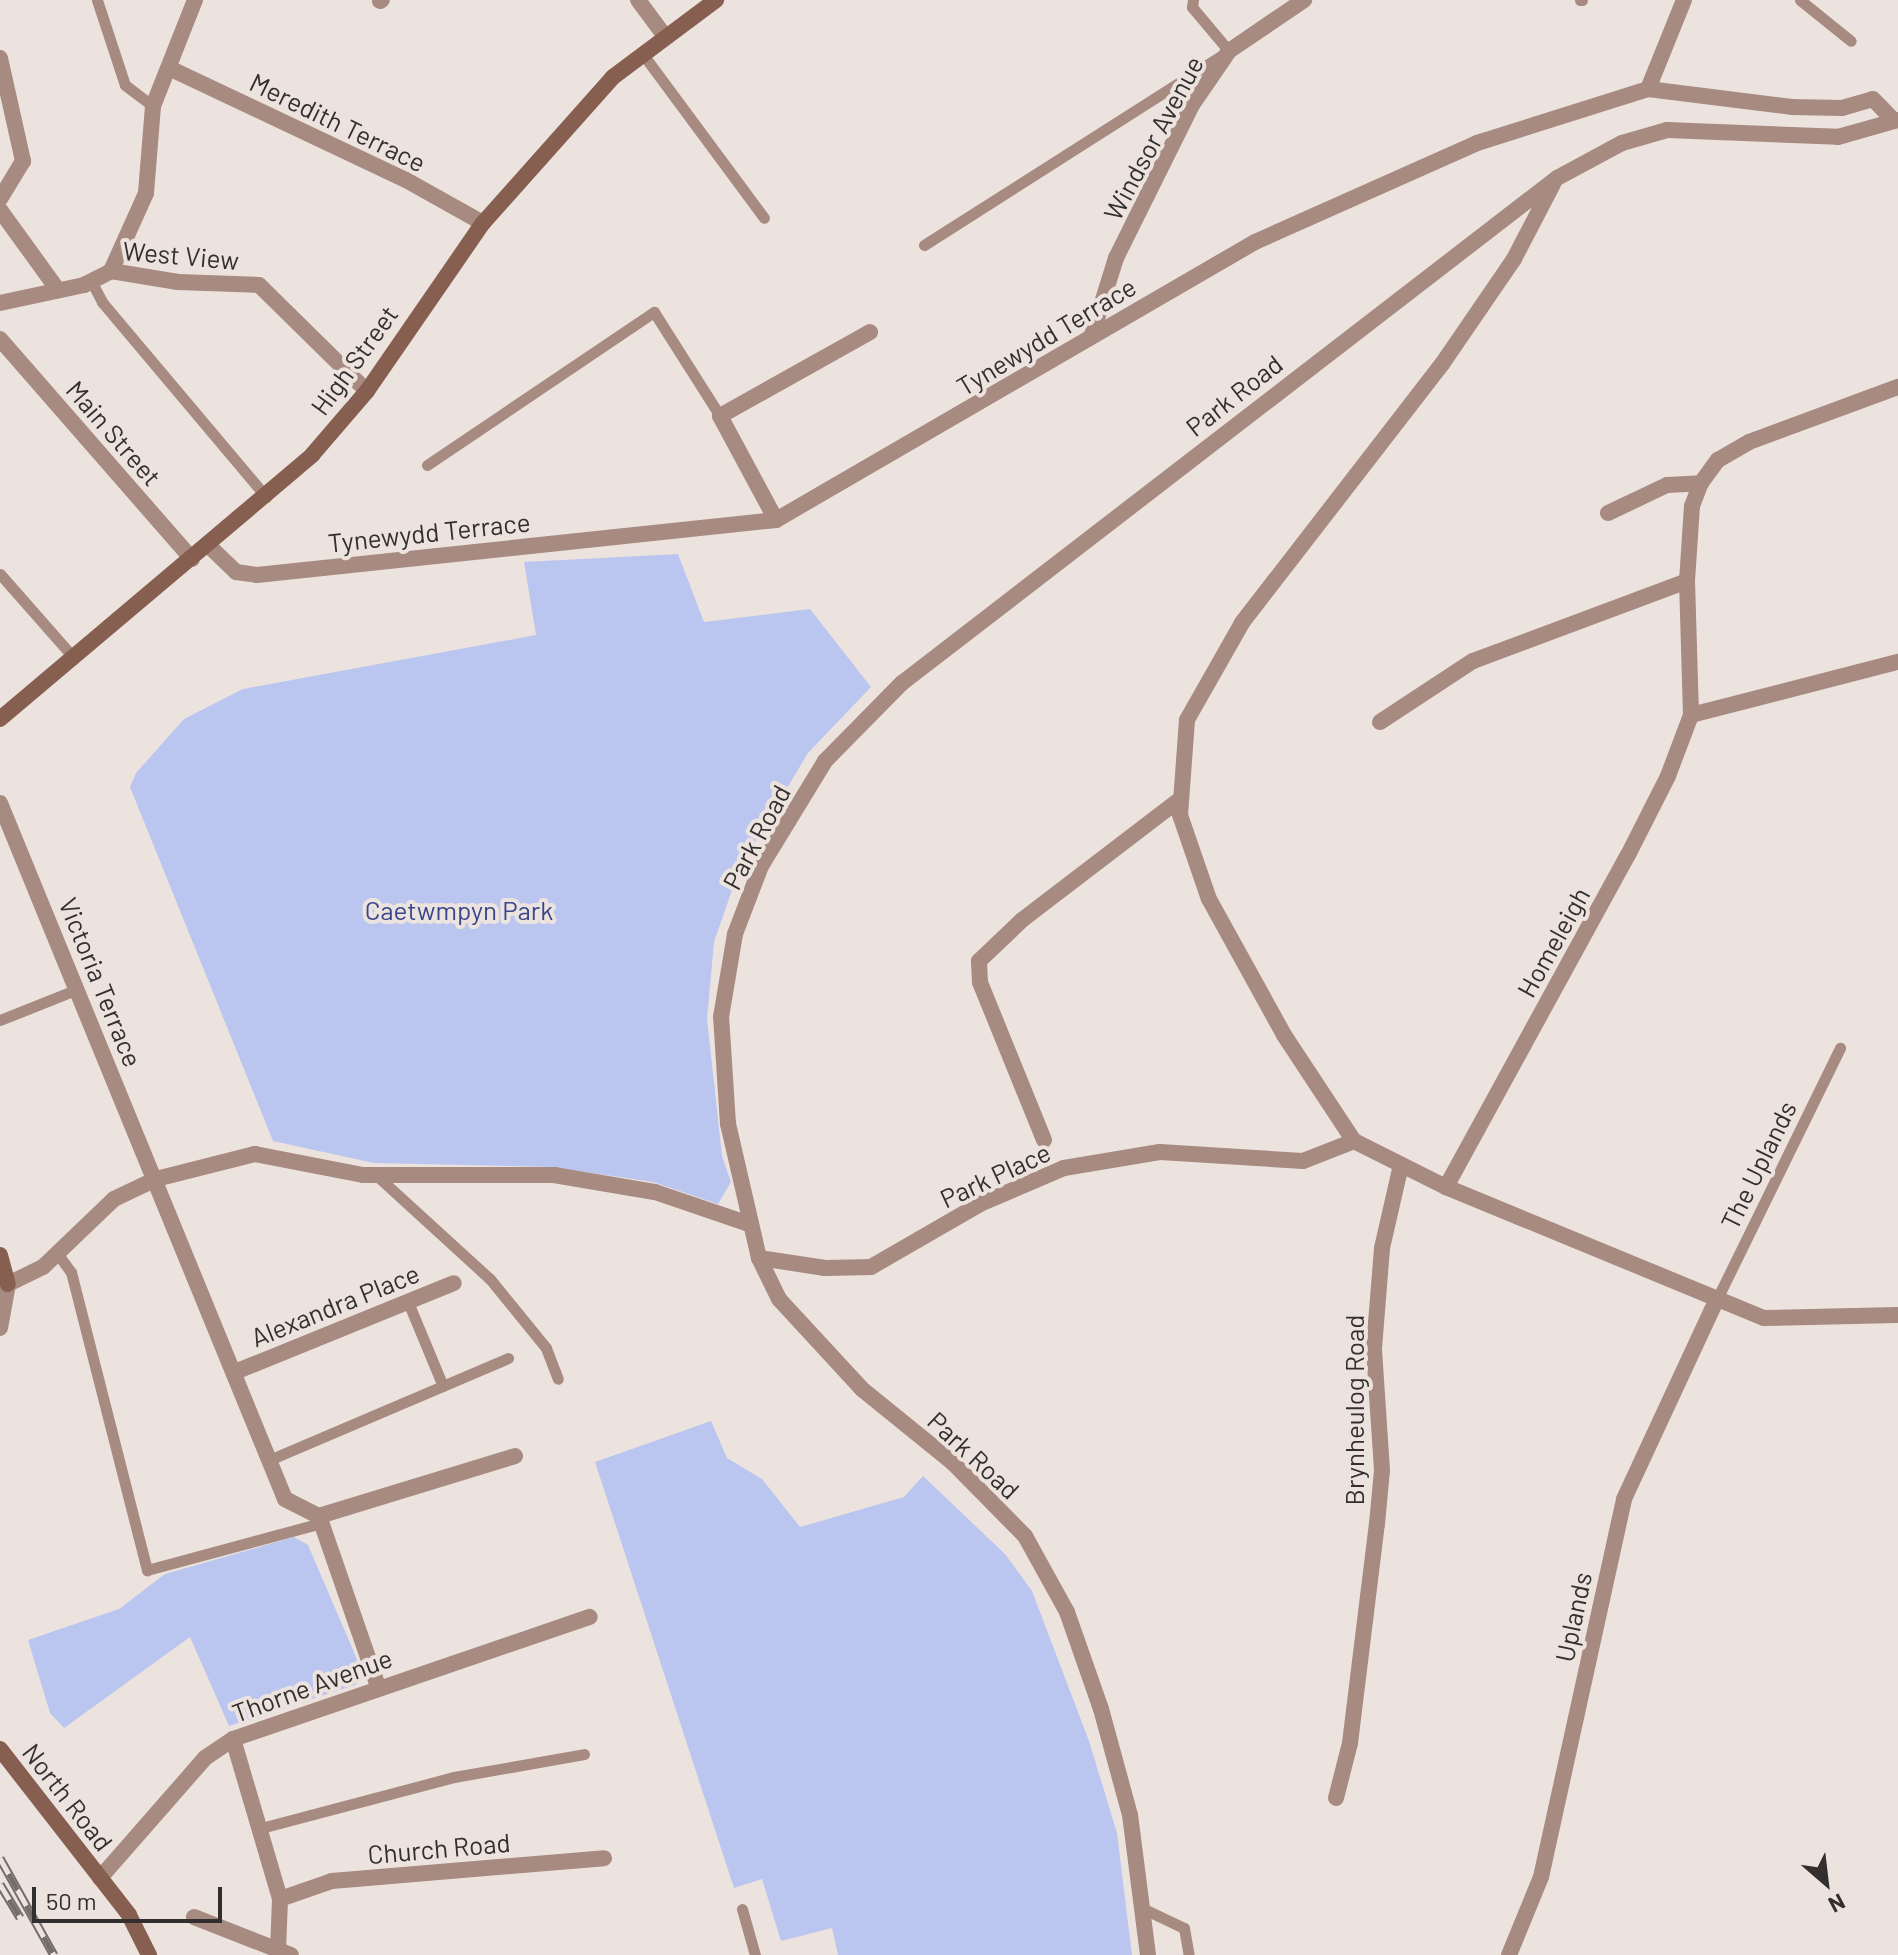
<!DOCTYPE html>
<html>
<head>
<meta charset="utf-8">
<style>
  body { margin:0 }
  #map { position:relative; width:1898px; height:1955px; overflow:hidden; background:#ece3df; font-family:Barlow,sans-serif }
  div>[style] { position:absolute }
  .green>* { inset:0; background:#bac6ef }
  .lane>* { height:11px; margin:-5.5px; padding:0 5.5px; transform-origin:5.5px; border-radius:5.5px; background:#a78a80 }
  .street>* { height:16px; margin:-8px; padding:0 8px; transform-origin:8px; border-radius:8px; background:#a78a80 }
  .secondary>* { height:16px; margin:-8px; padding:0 8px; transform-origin:8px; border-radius:8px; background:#875f51 }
  .rail>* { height:9px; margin-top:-4.5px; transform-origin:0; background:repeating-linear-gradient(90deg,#ece3df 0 18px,#736d6b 0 36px); box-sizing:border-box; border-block:2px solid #736d6b }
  span { translate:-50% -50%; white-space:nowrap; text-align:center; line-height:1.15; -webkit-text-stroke:8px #ece3df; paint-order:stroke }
  .street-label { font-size:26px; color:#332f2e }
  .park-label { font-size:26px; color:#39468b }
  .north { position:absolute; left:1786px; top:1843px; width:80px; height:80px; -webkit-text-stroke:6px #ece3df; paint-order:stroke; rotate:152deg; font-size:22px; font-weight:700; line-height:32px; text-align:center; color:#332f2e }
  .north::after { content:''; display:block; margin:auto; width:28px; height:36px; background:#332f2e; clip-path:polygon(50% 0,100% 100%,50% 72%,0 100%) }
  .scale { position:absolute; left:32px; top:1887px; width:190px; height:36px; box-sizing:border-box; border:4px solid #332f2e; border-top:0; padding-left:10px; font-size:24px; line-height:28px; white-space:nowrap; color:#332f2e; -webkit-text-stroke:6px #ece3df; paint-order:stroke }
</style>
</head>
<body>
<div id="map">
  <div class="green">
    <div style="clip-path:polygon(678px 554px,704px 622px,810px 609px,871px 687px,808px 753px,740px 867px,714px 942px,707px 1019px,722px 1156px,731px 1182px,718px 1204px,653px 1182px,551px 1167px,374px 1163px,273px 1141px,130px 787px,136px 773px,184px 719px,243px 689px,536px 635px,524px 562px)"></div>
    <div style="clip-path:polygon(711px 1421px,727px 1458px,762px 1479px,800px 1527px,904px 1497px,923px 1476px,1005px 1554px,1032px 1591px,1089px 1741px,1117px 1833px,1132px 1955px,838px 1955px,832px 1928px,781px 1941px,762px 1879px,734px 1888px,595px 1462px)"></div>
    <div style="clip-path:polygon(294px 1537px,308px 1545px,356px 1657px,362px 1679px,355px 1685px,229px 1726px,190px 1637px,64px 1728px,50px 1713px,28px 1640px,119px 1609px,165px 1574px)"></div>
  </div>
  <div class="lane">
    <div style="left:97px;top:0;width:89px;rotate:71.8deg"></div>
    <div style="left:125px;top:85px;width:35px;rotate:37deg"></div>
    <div style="left:1580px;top:0;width:2px"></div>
    <div style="left:1800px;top:0;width:65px;rotate:38.8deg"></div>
    <div style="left:642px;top:53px;width:205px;rotate:53.5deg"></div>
    <div style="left:924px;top:245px;width:361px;rotate:-32.5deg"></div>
    <div style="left:1229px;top:51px;width:57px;rotate:-130.1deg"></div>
    <div style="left:1192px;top:7px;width:7px;rotate:-82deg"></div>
    <div style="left:91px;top:281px;width:24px;rotate:62deg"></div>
    <div style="left:102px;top:302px;width:255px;rotate:49.9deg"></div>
    <div style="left:427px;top:465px;width:274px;rotate:-34deg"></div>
    <div style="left:654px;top:312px;width:123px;rotate:57.6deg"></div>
    <div style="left:0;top:574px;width:112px;rotate:48.6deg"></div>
    <div style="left:0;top:1020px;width:84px;rotate:-21.7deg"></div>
    <div style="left:376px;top:1175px;width:154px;rotate:42.4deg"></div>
    <div style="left:490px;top:1279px;width:89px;rotate:50.9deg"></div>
    <div style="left:546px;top:1348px;width:33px;rotate:69deg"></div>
    <div style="left:57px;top:1253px;width:24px;rotate:54deg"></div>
    <div style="left:71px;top:1272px;width:308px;rotate:75.7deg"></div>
    <div style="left:147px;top:1570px;width:180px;rotate:-15.1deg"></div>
    <div style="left:1716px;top:1301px;width:282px;rotate:-63.9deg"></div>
    <div style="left:408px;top:1302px;width:91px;rotate:67.4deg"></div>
    <div style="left:269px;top:1460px;width:260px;rotate:-23.1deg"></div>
    <div style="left:261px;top:1828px;width:200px;rotate:-14.8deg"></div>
    <div style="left:454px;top:1777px;width:132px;rotate:-10deg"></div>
    <div style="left:742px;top:1909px;width:48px;rotate:74.2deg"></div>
    <div style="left:1146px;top:1910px;width:42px;rotate:25.3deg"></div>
    <div style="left:1184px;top:1928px;width:27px;rotate:80deg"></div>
  </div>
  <div class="street">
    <div style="left:638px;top:0;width:44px;rotate:53.4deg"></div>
    <div style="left:380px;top:1px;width:2px;rotate:-27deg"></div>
    <div style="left:0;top:58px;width:106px;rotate:77.4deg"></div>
    <div style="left:23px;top:161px;width:44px;rotate:121.2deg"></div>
    <div style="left:169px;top:68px;width:262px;rotate:25.3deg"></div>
    <div style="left:406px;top:180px;width:88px;rotate:29.2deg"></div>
    <div style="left:1648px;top:89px;width:96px;rotate:-68deg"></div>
    <div style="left:1553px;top:184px;width:85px;rotate:117.5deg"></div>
    <div style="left:1514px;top:259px;width:127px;rotate:124.4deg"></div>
    <div style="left:1442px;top:364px;width:327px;rotate:127.7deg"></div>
    <div style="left:1242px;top:623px;width:112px;rotate:119.6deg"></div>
    <div style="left:1187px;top:720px;width:95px;rotate:94.2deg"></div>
    <div style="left:1180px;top:815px;width:89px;rotate:71deg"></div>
    <div style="left:1209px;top:899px;width:155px;rotate:61.1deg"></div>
    <div style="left:1284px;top:1035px;width:127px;rotate:56.6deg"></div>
    <div style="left:1354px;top:1141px;width:103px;rotate:26.6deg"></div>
    <div style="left:1446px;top:1187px;width:344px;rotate:22.4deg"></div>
    <div style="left:1764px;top:1318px;width:134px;rotate:-1.3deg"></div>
    <div style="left:0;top:210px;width:99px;rotate:54.1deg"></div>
    <div style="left:111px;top:271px;width:85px;rotate:-65.8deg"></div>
    <div style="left:146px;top:193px;width:87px;rotate:-85.4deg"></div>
    <div style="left:153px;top:106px;width:114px;rotate:-68.4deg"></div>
    <div style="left:0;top:303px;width:86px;rotate:-12.1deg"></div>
    <div style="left:84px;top:285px;width:30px;rotate:-27deg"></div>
    <div style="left:111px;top:271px;width:68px;rotate:9.3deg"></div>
    <div style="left:178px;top:282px;width:81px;rotate:2.1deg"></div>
    <div style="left:259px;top:285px;width:151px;rotate:44.5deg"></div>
    <div style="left:1092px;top:335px;width:81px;rotate:-72.7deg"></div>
    <div style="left:1116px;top:258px;width:171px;rotate:-63.6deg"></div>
    <div style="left:1192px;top:105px;width:65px;rotate:-55.6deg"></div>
    <div style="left:1229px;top:51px;width:91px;rotate:-34.2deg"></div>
    <div style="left:0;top:339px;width:292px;rotate:48.9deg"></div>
    <div style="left:1608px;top:513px;width:65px;rotate:-25.4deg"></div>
    <div style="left:1667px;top:485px;width:34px;rotate:-3deg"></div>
    <div style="left:1701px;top:483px;width:29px;rotate:-54deg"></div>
    <div style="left:1718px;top:460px;width:36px;rotate:-30deg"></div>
    <div style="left:1749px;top:442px;width:159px;rotate:-20.3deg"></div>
    <div style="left:776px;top:520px;width:118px;rotate:-118.3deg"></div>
    <div style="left:720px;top:416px;width:172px;rotate:-29.2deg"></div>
    <div style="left:208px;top:545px;width:39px;rotate:44deg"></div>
    <div style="left:236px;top:572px;width:21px;rotate:8deg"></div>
    <div style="left:257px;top:575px;width:522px;rotate:-6.05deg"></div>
    <div style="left:776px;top:520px;width:554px;rotate:-30.13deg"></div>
    <div style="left:1255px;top:242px;width:243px;rotate:-24deg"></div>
    <div style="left:1477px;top:143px;width:179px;rotate:-17.5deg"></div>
    <div style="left:1648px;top:89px;width:145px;rotate:7.1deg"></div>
    <div style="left:1792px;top:107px;width:50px;rotate:1.1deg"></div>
    <div style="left:1842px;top:108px;width:32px;rotate:-16deg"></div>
    <div style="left:1873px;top:99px;width:30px;rotate:46deg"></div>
    <div style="left:1691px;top:715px;width:214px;rotate:-14.4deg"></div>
    <div style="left:1380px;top:722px;width:111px;rotate:-33.3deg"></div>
    <div style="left:1473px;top:661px;width:228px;rotate:-20.5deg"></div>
    <div style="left:0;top:803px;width:752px;rotate:67.73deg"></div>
    <div style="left:285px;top:1499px;width:38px;rotate:27deg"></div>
    <div style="left:319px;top:1516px;width:205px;rotate:-17deg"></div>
    <div style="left:1044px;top:1140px;width:170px;rotate:-112.1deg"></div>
    <div style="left:980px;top:982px;width:21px;rotate:-93deg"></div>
    <div style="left:979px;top:961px;width:59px;rotate:-43.6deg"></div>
    <div style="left:1022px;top:920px;width:198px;rotate:-37.4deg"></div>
    <div style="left:1446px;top:1187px;width:379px;rotate:-61.3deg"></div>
    <div style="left:1628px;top:855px;width:89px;rotate:-63.1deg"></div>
    <div style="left:1668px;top:776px;width:65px;rotate:-69.3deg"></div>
    <div style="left:1691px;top:715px;width:134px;rotate:-91.7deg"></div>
    <div style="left:1687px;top:581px;width:75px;rotate:-86.2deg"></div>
    <div style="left:1692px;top:506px;width:25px;rotate:-69deg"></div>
    <div style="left:759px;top:1258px;width:67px;rotate:8.6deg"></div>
    <div style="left:825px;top:1268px;width:46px;rotate:-1.2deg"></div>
    <div style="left:871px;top:1267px;width:126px;rotate:-30deg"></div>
    <div style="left:980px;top:1204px;width:91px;rotate:-23.2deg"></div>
    <div style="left:1064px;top:1168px;width:97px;rotate:-9.5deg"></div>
    <div style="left:1160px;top:1152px;width:143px;rotate:3.6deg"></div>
    <div style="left:1303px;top:1161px;width:55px;rotate:-21.4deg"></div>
    <div style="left:0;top:1328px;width:45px;rotate:-79.7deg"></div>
    <div style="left:8px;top:1284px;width:39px;rotate:-26deg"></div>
    <div style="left:43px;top:1267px;width:98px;rotate:-43.8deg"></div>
    <div style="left:114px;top:1199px;width:47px;rotate:-25.5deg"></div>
    <div style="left:156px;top:1179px;width:102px;rotate:-14.2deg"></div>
    <div style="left:255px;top:1154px;width:110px;rotate:11deg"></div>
    <div style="left:363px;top:1175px;width:191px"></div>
    <div style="left:554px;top:1175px;width:102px;rotate:9.6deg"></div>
    <div style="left:655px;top:1192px;width:99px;rotate:18.8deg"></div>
    <div style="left:235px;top:1372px;width:236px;rotate:-22.1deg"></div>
    <div style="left:319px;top:1516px;width:180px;rotate:70.9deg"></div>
    <div style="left:233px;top:1739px;width:167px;rotate:73.6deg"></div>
    <div style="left:280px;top:1899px;width:51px;rotate:92.2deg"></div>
    <div style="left:1336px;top:1798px;width:57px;rotate:-75.7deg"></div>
    <div style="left:1350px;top:1743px;width:221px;rotate:-83deg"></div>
    <div style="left:1377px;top:1524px;width:54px;rotate:-84.7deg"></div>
    <div style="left:1382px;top:1470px;width:122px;rotate:-93.8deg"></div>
    <div style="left:1374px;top:1348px;width:100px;rotate:-85.4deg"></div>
    <div style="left:1382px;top:1248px;width:85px;rotate:-77.1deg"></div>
    <div style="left:100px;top:1878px;width:159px;rotate:-48.8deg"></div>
    <div style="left:205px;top:1758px;width:34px;rotate:-34deg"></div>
    <div style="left:233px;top:1739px;width:377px;rotate:-18.9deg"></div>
    <div style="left:280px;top:1899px;width:55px;rotate:-19.1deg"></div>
    <div style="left:332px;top:1881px;width:273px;rotate:-4.8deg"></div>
    <div style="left:194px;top:1917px;width:104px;rotate:21.4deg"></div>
    <div style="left:1148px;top:1955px;width:141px;rotate:-97.3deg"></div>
    <div style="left:1130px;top:1815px;width:110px;rotate:-105.3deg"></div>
    <div style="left:1101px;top:1709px;width:103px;rotate:-109.3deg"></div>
    <div style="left:1067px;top:1612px;width:87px;rotate:-118.9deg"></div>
    <div style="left:1025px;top:1536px;width:104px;rotate:-134.6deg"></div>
    <div style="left:952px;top:1462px;width:116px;rotate:-141deg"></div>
    <div style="left:862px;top:1389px;width:122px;rotate:-132.7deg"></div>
    <div style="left:779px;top:1299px;width:46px;rotate:-116deg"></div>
    <div style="left:759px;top:1258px;width:138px;rotate:-103deg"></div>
    <div style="left:728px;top:1124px;width:107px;rotate:-93.7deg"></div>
    <div style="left:721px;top:1017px;width:84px;rotate:-80.4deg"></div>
    <div style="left:735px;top:934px;width:73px;rotate:-69.1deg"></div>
    <div style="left:761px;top:866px;width:123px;rotate:-58.6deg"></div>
    <div style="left:825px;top:761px;width:110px;rotate:-45.4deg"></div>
    <div style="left:902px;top:683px;width:827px;rotate:-37.63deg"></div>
    <div style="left:1557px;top:178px;width:74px;rotate:-28.3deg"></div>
    <div style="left:1622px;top:143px;width:47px;rotate:-16.1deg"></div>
    <div style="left:1667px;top:130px;width:171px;rotate:2.3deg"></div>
    <div style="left:1838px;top:137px;width:62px;rotate:-15.8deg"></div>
    <div style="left:1509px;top:1955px;width:84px;rotate:-67.7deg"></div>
    <div style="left:1541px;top:1877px;width:387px;rotate:-77.6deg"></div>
    <div style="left:1624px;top:1499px;width:218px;rotate:-65.1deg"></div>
  </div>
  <div class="secondary">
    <div style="left:0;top:719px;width:409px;rotate:-40.2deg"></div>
    <div style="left:312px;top:455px;width:84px;rotate:-49.3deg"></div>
    <div style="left:367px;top:391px;width:204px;rotate:-55.4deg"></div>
    <div style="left:483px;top:223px;width:195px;rotate:-48.3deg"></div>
    <div style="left:613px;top:77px;width:129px;rotate:-36.8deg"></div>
    <div style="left:0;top:1255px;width:30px;rotate:75deg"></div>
    <div style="left:0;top:1749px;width:210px;rotate:52.1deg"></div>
    <div style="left:129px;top:1915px;width:45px;rotate:63.4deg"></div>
  </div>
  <div class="rail">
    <div style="left:0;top:1858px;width:111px;rotate:60.9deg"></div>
    <div style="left:0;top:1884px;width:39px;rotate:59deg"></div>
  </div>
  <div class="street-label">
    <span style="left:338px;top:122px;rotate:26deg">Meredith Terrace</span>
    <span style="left:1153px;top:138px;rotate:-62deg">Windsor Avenue</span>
    <span style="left:181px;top:255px;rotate:5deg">West View</span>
    <span style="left:1046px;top:336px;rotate:-31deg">Tynewydd Terrace</span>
    <span style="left:354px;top:360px;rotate:-54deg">High Street</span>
    <span style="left:1234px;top:395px;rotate:-38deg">Park Road</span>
    <span style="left:114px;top:433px;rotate:49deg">Main Street</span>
    <span style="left:429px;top:532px;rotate:-6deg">Tynewydd Terrace</span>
    <span style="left:756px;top:837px;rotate:-62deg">Park Road</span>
    <span style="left:1553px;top:942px;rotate:-61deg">Homeleigh</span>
    <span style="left:101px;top:982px;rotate:68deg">Victoria Terrace</span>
    <span style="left:1758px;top:1165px;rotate:-64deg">The Uplands</span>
    <span style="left:995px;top:1175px;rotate:-25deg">Park Place</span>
    <span style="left:335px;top:1305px;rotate:-22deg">Alexandra Place</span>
    <span style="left:1354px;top:1410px;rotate:-90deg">Brynheulog Road</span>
    <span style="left:974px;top:1455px;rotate:43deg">Park Road</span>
    <span style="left:1573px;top:1617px;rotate:-78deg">Uplands</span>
    <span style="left:312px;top:1685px;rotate:-20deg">Thorne Avenue</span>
    <span style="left:68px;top:1797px;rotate:52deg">North Road</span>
    <span style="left:439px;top:1848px;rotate:-5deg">Church Road</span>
  </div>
  <div class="park-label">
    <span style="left:459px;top:910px">Caetwmpyn Park</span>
  </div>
  <div class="north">N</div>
  <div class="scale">50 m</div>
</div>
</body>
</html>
